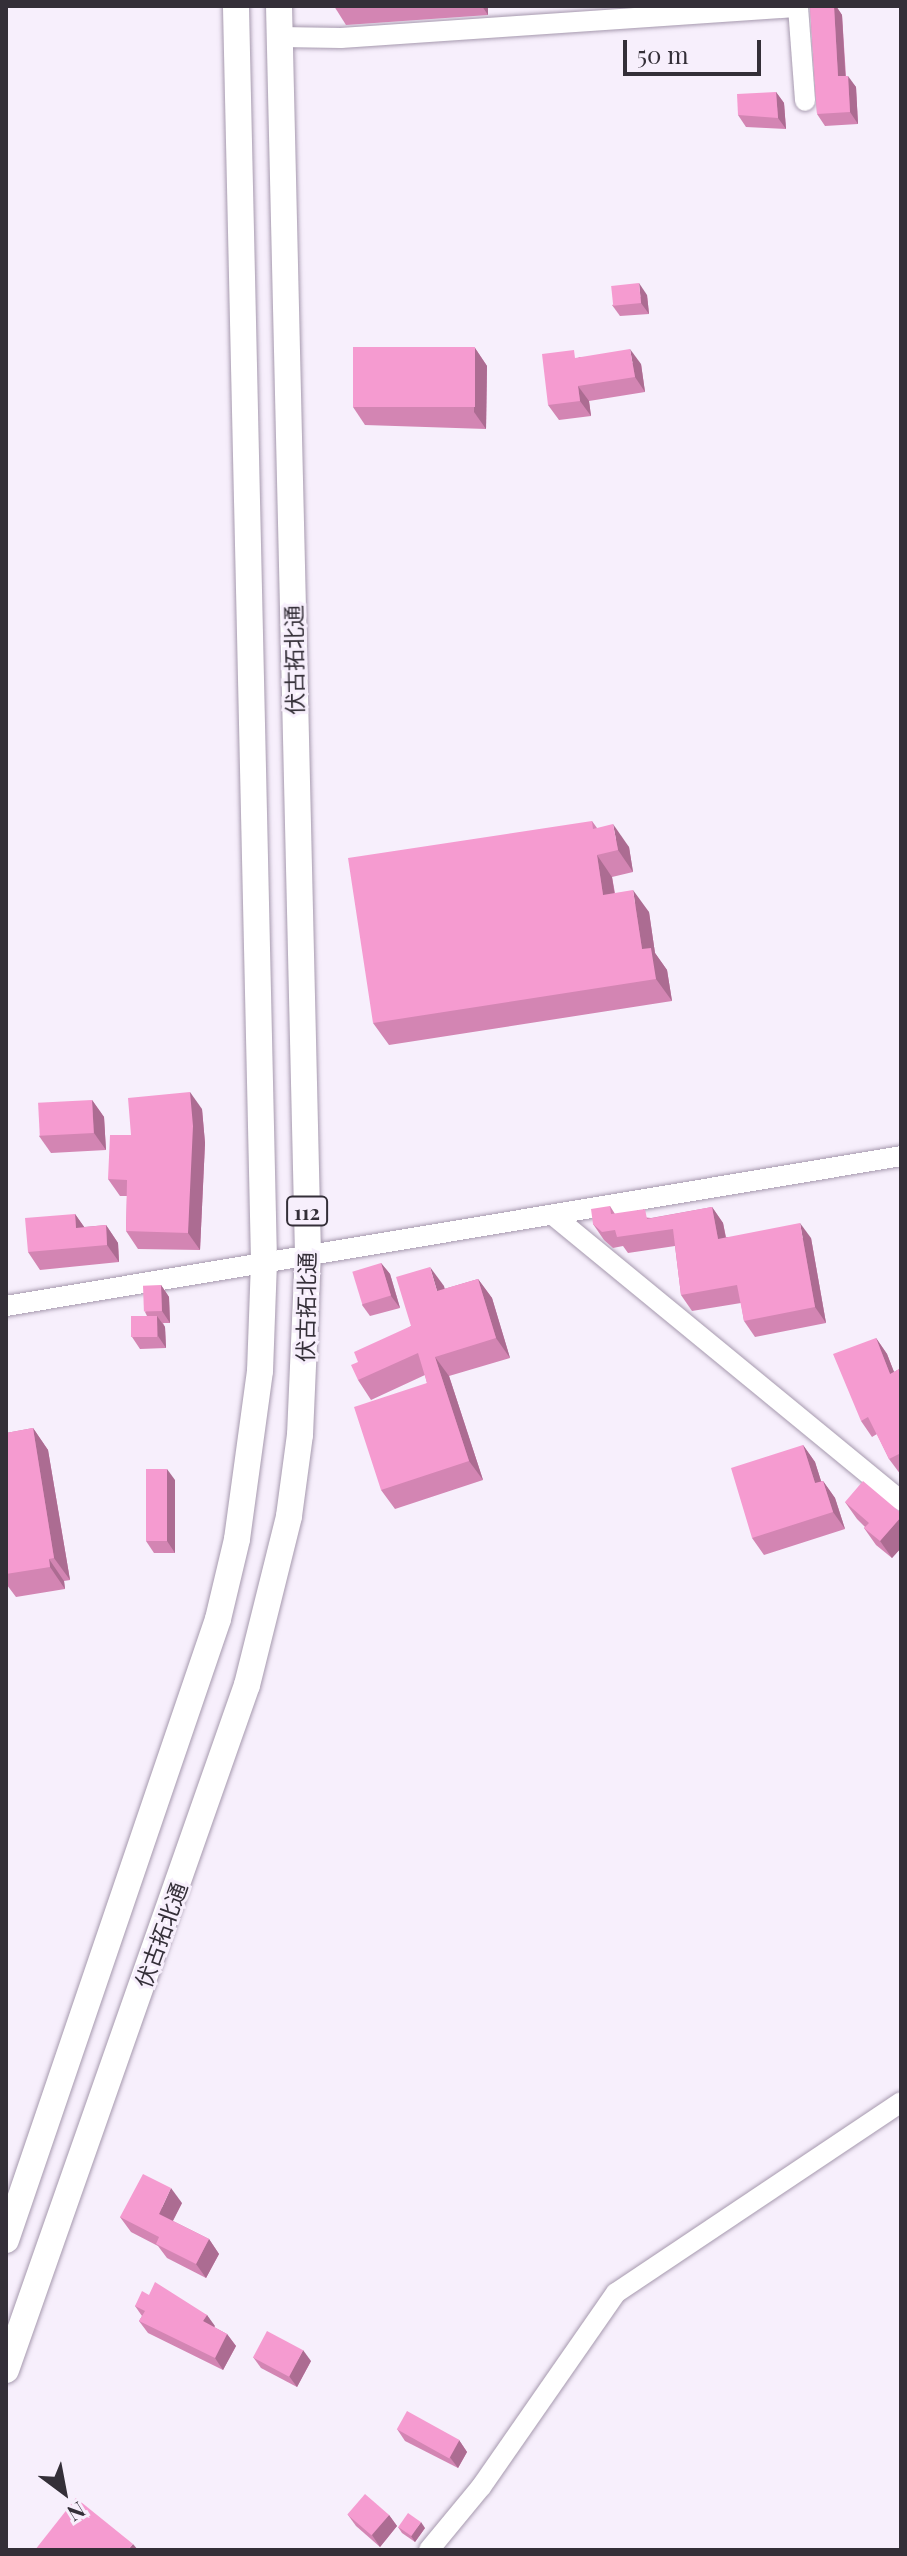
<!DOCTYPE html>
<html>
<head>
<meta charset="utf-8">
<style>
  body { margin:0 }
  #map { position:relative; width:907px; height:2556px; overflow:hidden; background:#f7effc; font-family:"Playfair Display","Noto Sans JP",serif }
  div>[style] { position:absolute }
  .roads { filter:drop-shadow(0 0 2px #a699ae) drop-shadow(0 0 2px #a699ae) }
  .minor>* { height:20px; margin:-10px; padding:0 10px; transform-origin:10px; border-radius:10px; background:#fff }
  .major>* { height:26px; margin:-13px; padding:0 13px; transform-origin:13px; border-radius:13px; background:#fff }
  .wall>* { inset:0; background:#d385b3 }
  .shaded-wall>* { inset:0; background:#ac6c92 }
  .building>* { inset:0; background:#f59bd0; transform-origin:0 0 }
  span { translate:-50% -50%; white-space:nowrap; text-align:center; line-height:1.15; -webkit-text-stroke:6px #f7effc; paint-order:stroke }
  .shield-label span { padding:2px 6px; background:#f7effc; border:2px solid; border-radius:6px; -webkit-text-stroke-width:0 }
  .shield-label { font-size:20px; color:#342f38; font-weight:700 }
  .street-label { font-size:22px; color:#342f38 }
  .frame { position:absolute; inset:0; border:8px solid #342f38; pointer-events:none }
  .north { position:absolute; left:24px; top:2452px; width:80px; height:80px; -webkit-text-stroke:6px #f7effc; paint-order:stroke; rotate:148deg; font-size:22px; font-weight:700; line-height:32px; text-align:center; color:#342f38 }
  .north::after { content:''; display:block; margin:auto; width:28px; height:36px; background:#342f38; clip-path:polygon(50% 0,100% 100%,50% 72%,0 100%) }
  .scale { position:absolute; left:623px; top:40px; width:138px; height:36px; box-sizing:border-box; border:4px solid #342f38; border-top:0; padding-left:10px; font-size:24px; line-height:28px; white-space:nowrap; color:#342f38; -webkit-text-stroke:6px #f7effc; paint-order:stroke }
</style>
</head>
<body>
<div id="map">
  <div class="roads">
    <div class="minor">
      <div style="left:280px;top:37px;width:61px;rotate:0.9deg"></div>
      <div style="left:341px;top:38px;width:458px;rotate:-3.9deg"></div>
      <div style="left:798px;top:7px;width:94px;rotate:85.7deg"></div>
      <div style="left:553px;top:1215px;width:450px;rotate:39.4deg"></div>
      <div style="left:6px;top:1306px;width:907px;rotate:-9.51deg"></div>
      <div style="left:429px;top:2550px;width:82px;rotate:-50.5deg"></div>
      <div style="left:481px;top:2487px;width:236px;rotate:-55.2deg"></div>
      <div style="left:616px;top:2293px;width:343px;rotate:-33.8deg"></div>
    </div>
    <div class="major">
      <div style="left:6px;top:2240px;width:656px;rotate:-71.15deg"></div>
      <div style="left:218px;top:1619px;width:82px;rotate:-76.6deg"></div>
      <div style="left:237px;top:1539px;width:170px;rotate:-82.2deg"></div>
      <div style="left:260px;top:1371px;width:110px;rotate:-87.9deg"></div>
      <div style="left:264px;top:1261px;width:1255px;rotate:-91.28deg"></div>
      <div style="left:6px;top:2370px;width:726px;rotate:-70.62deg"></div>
      <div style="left:247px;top:1685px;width:174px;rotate:-76deg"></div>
      <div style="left:289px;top:1516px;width:82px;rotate:-82.3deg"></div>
      <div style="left:300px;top:1435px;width:180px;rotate:-87.5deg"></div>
      <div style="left:308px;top:1255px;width:1249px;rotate:-91.33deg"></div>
    </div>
  </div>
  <div class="wall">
    <div style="clip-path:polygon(334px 6px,488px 6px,488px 15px,346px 25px)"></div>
    <div style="clip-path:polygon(810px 6px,836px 6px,842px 15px,846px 76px,856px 87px,858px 124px,825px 126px,817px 114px)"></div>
    <div style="clip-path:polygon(776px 92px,784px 103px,786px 129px,746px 127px,738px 115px)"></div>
    <div style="clip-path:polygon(647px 295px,649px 314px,620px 316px,612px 305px)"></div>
    <div style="clip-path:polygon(475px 348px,487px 366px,486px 429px,365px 425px,353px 407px)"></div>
    <div style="clip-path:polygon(579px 357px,641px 364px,645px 392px,589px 401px,591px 416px,559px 420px,548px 405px)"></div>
    <div style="clip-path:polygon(592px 821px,597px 828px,629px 847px,633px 872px,612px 877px,615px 893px,649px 912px,655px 953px,667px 970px,672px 1001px,389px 1045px,373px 1023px)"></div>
    <div style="clip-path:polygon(92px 1100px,104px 1117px,106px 1150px,51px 1153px,39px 1136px)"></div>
    <div style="clip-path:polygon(202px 1109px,205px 1143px,200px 1250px,138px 1249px,126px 1231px,127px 1196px,120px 1196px,108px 1179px,131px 1135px)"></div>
    <div style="clip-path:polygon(610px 1206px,615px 1214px,651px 1218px,712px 1207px,723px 1223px,726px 1237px,811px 1238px,826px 1323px,755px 1337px,744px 1321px,741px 1303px,692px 1311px,681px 1295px,675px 1246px,628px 1253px,623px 1246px,613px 1248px,604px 1240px,593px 1224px)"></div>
    <div style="clip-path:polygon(75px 1214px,84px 1227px,106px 1225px,118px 1243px,119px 1262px,40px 1270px,28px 1252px)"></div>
    <div style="clip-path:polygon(381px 1263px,390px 1274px,400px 1308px,370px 1316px,362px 1305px)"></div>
    <div style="clip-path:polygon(478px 1279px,492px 1298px,510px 1358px,449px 1376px,483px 1480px,395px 1509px,381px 1490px,427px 1383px,425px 1375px,371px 1400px,358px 1380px,358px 1362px,411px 1326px,444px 1286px,444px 1289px)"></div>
    <div style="clip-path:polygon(161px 1285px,169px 1297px,170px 1323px,163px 1323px,165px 1327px,166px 1348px,140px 1349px,132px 1337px,147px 1316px,145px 1312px)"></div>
    <div style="clip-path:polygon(876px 1338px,887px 1354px,894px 1372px,901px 1368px,901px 1475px,889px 1459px,877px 1434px,872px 1437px,861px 1421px)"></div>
    <div style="clip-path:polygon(33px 1428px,48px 1450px,70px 1580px,64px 1581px,65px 1589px,16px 1597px,7px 1585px,6px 1585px,6px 1433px)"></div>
    <div style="clip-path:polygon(803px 1445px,815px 1462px,821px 1481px,823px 1481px,835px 1498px,845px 1529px,764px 1555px,752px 1538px)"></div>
    <div style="clip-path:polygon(175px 1480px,175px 1553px,154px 1553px,146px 1541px)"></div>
    <div style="clip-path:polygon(845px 1502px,901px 1513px,901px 1548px,892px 1558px,876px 1545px,864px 1528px,865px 1527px,857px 1519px)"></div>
    <div style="clip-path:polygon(182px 2203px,173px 2221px,209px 2239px,219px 2254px,206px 2278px,167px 2258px,158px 2246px,131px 2232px,120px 2217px)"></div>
    <div style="clip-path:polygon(149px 2295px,207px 2315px,214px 2327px,227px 2334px,236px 2346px,223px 2370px,148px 2333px,139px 2321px,142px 2316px,135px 2306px)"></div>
    <div style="clip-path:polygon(253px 2357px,311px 2361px,297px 2387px,261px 2368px)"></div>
    <div style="clip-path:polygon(397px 2429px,459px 2440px,467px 2452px,458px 2468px,405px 2441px)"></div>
    <div style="clip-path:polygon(348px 2515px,389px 2515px,397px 2526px,380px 2547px,356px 2526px)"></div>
    <div style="clip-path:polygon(398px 2527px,425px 2528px,415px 2542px,402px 2533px)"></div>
  </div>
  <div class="shaded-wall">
    <div style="clip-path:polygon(482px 6px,488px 6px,488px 15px)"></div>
    <div style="clip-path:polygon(834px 6px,836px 6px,842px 15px,846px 88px,838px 76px)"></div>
    <div style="clip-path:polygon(848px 76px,856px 87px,858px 124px,850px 112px)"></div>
    <div style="clip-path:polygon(776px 92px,784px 103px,786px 129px,778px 118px)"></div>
    <div style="clip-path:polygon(639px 283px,647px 295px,649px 314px,641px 303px)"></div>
    <div style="clip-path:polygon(475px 348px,487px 366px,486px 429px,474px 412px)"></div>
    <div style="clip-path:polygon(630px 349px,641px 364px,645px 392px,635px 377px)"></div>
    <div style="clip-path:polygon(578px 386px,589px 401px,591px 416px,580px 401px)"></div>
    <div style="clip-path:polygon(613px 824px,629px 847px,633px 872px,618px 850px)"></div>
    <div style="clip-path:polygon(597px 855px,612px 877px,618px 917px,603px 895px)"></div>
    <div style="clip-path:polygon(633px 890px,649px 912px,655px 953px,667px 970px,672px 1001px,656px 979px,642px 949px)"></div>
    <div style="clip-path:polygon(190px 1092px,202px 1109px,205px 1143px,200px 1250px,188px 1233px)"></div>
    <div style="clip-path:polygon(92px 1100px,104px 1117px,106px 1150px,94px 1133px)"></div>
    <div style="clip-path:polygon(712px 1207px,723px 1223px,729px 1255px,718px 1239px)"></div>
    <div style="clip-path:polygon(75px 1214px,87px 1231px,76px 1228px)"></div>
    <div style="clip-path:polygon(800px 1223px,811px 1238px,826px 1323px,815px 1307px)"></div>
    <div style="clip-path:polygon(106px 1225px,118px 1243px,119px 1262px,107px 1245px)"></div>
    <div style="clip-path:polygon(381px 1263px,390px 1274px,400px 1308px,391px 1296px)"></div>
    <div style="clip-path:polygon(430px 1267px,444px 1286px,451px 1311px,437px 1291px)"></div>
    <div style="clip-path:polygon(478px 1279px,492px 1298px,510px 1358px,496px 1338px)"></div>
    <div style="clip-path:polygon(161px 1285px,169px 1297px,170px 1323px,162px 1311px)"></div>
    <div style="clip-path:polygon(157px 1316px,165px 1327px,166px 1348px,158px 1336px)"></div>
    <div style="clip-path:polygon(876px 1338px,887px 1354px,901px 1390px,890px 1374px)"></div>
    <div style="clip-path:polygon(435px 1357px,449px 1376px,483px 1480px,469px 1461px)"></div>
    <div style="clip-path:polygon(33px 1428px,48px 1450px,70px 1580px,54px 1558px)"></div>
    <div style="clip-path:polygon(803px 1445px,815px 1462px,827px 1500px,815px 1483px)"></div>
    <div style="clip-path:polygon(167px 1469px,175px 1480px,175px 1553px,167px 1541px)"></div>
    <div style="clip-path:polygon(823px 1481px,835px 1498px,845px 1529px,833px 1512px)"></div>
    <div style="clip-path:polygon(901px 1517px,901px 1548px,892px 1558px,880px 1541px)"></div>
    <div style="clip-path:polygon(49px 1559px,64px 1581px,65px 1589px,50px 1567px)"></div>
    <div style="clip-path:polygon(171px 2188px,182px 2203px,169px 2228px,159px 2214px)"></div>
    <div style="clip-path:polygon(209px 2239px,219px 2254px,206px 2278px,196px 2264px)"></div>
    <div style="clip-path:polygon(207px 2315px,215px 2326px,211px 2333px,203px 2321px)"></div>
    <div style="clip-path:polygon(227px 2334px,236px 2346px,223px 2370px,215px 2358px)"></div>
    <div style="clip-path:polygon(303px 2350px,311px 2361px,297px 2387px,289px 2376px)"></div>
    <div style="clip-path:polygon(459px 2440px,467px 2452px,458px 2468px,449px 2456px)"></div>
    <div style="clip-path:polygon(389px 2515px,397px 2526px,380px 2547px,372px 2535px)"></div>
    <div style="clip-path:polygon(421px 2522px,425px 2528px,415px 2542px,411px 2536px)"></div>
    <div style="clip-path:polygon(133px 2544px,138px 2550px,128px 2550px)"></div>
  </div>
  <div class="building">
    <div style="clip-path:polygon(810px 6px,834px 6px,838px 76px,848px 76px,850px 112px,817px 114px)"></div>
    <div style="clip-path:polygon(776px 92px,778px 118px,738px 115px,737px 94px)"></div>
    <div style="left:639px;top:283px;width:20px;height:28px;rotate:84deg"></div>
    <div style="left:353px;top:347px;width:122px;height:60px"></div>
    <div style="clip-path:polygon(630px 349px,635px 377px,578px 386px,580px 401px,548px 405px,542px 354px,574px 350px,575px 358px)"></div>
    <div style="clip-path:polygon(592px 821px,593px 829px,613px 824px,618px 850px,597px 855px,603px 895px,633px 890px,642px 949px,651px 948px,656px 979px,373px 1023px,348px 858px)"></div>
    <div style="clip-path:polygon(190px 1092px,193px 1126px,188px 1233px,126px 1231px,127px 1180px,108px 1179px,110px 1135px,131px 1135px,128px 1098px)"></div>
    <div style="left:92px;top:1100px;width:33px;height:54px;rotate:87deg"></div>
    <div style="clip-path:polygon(610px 1206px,611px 1214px,645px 1209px,647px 1219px,712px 1207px,718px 1239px,800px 1223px,815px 1307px,744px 1321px,737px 1285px,681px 1295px,673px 1229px,617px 1237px,615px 1230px,602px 1232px,593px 1224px,591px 1209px)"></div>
    <div style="clip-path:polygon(75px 1214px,76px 1228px,106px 1225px,107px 1245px,28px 1252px,25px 1218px)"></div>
    <div style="left:381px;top:1263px;width:34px;height:30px;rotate:73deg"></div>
    <div style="clip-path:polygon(430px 1267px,437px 1291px,478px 1279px,496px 1338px,435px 1357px,469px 1461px,381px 1490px,354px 1407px,427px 1383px,418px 1353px,358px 1380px,351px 1365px,358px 1362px,354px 1352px,411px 1326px,396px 1277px)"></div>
    <div style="left:161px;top:1285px;width:26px;height:18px;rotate:88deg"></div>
    <div style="left:131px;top:1316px;width:26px;height:21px"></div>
    <div style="clip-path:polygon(876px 1338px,890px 1374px,901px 1368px,901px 1453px,889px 1459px,868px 1417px,861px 1421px,833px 1354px)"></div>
    <div style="clip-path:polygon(33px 1428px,54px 1558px,49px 1559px,50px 1567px,6px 1574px,6px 1433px)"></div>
    <div style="clip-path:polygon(803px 1445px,815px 1483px,823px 1481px,833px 1512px,752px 1538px,731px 1468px)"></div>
    <div style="left:146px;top:1469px;width:21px;height:72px"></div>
    <div style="clip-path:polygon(863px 1481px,901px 1513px,901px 1517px,880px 1541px,864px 1528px,869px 1523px,845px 1502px)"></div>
    <div style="clip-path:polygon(143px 2174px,171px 2188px,159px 2214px,209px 2239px,196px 2264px,156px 2244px,159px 2237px,120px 2217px)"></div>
    <div style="clip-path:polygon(155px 2282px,207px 2315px,203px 2321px,227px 2334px,215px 2358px,139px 2321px,145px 2311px,135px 2306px,142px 2291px,149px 2295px)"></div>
    <div style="left:267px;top:2331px;width:41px;height:30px;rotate:28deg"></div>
    <div style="left:407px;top:2411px;width:60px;height:21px;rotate:29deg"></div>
    <div style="left:365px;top:2494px;width:32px;height:27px;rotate:41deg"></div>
    <div style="clip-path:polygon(76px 2498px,133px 2544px,128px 2550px,35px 2550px)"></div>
    <div style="left:408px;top:2513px;width:16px;height:17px;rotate:35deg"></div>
  </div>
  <div class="shield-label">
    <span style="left:307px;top:1211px">112</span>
  </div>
  <div class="street-label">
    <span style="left:294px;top:660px;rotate:-91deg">伏古拓北通</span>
    <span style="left:306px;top:1307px;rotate:-89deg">伏古拓北通</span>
    <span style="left:161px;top:1935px;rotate:-70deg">伏古拓北通</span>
  </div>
  <div class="frame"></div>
  <div class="north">N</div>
  <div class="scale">50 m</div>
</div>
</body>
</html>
